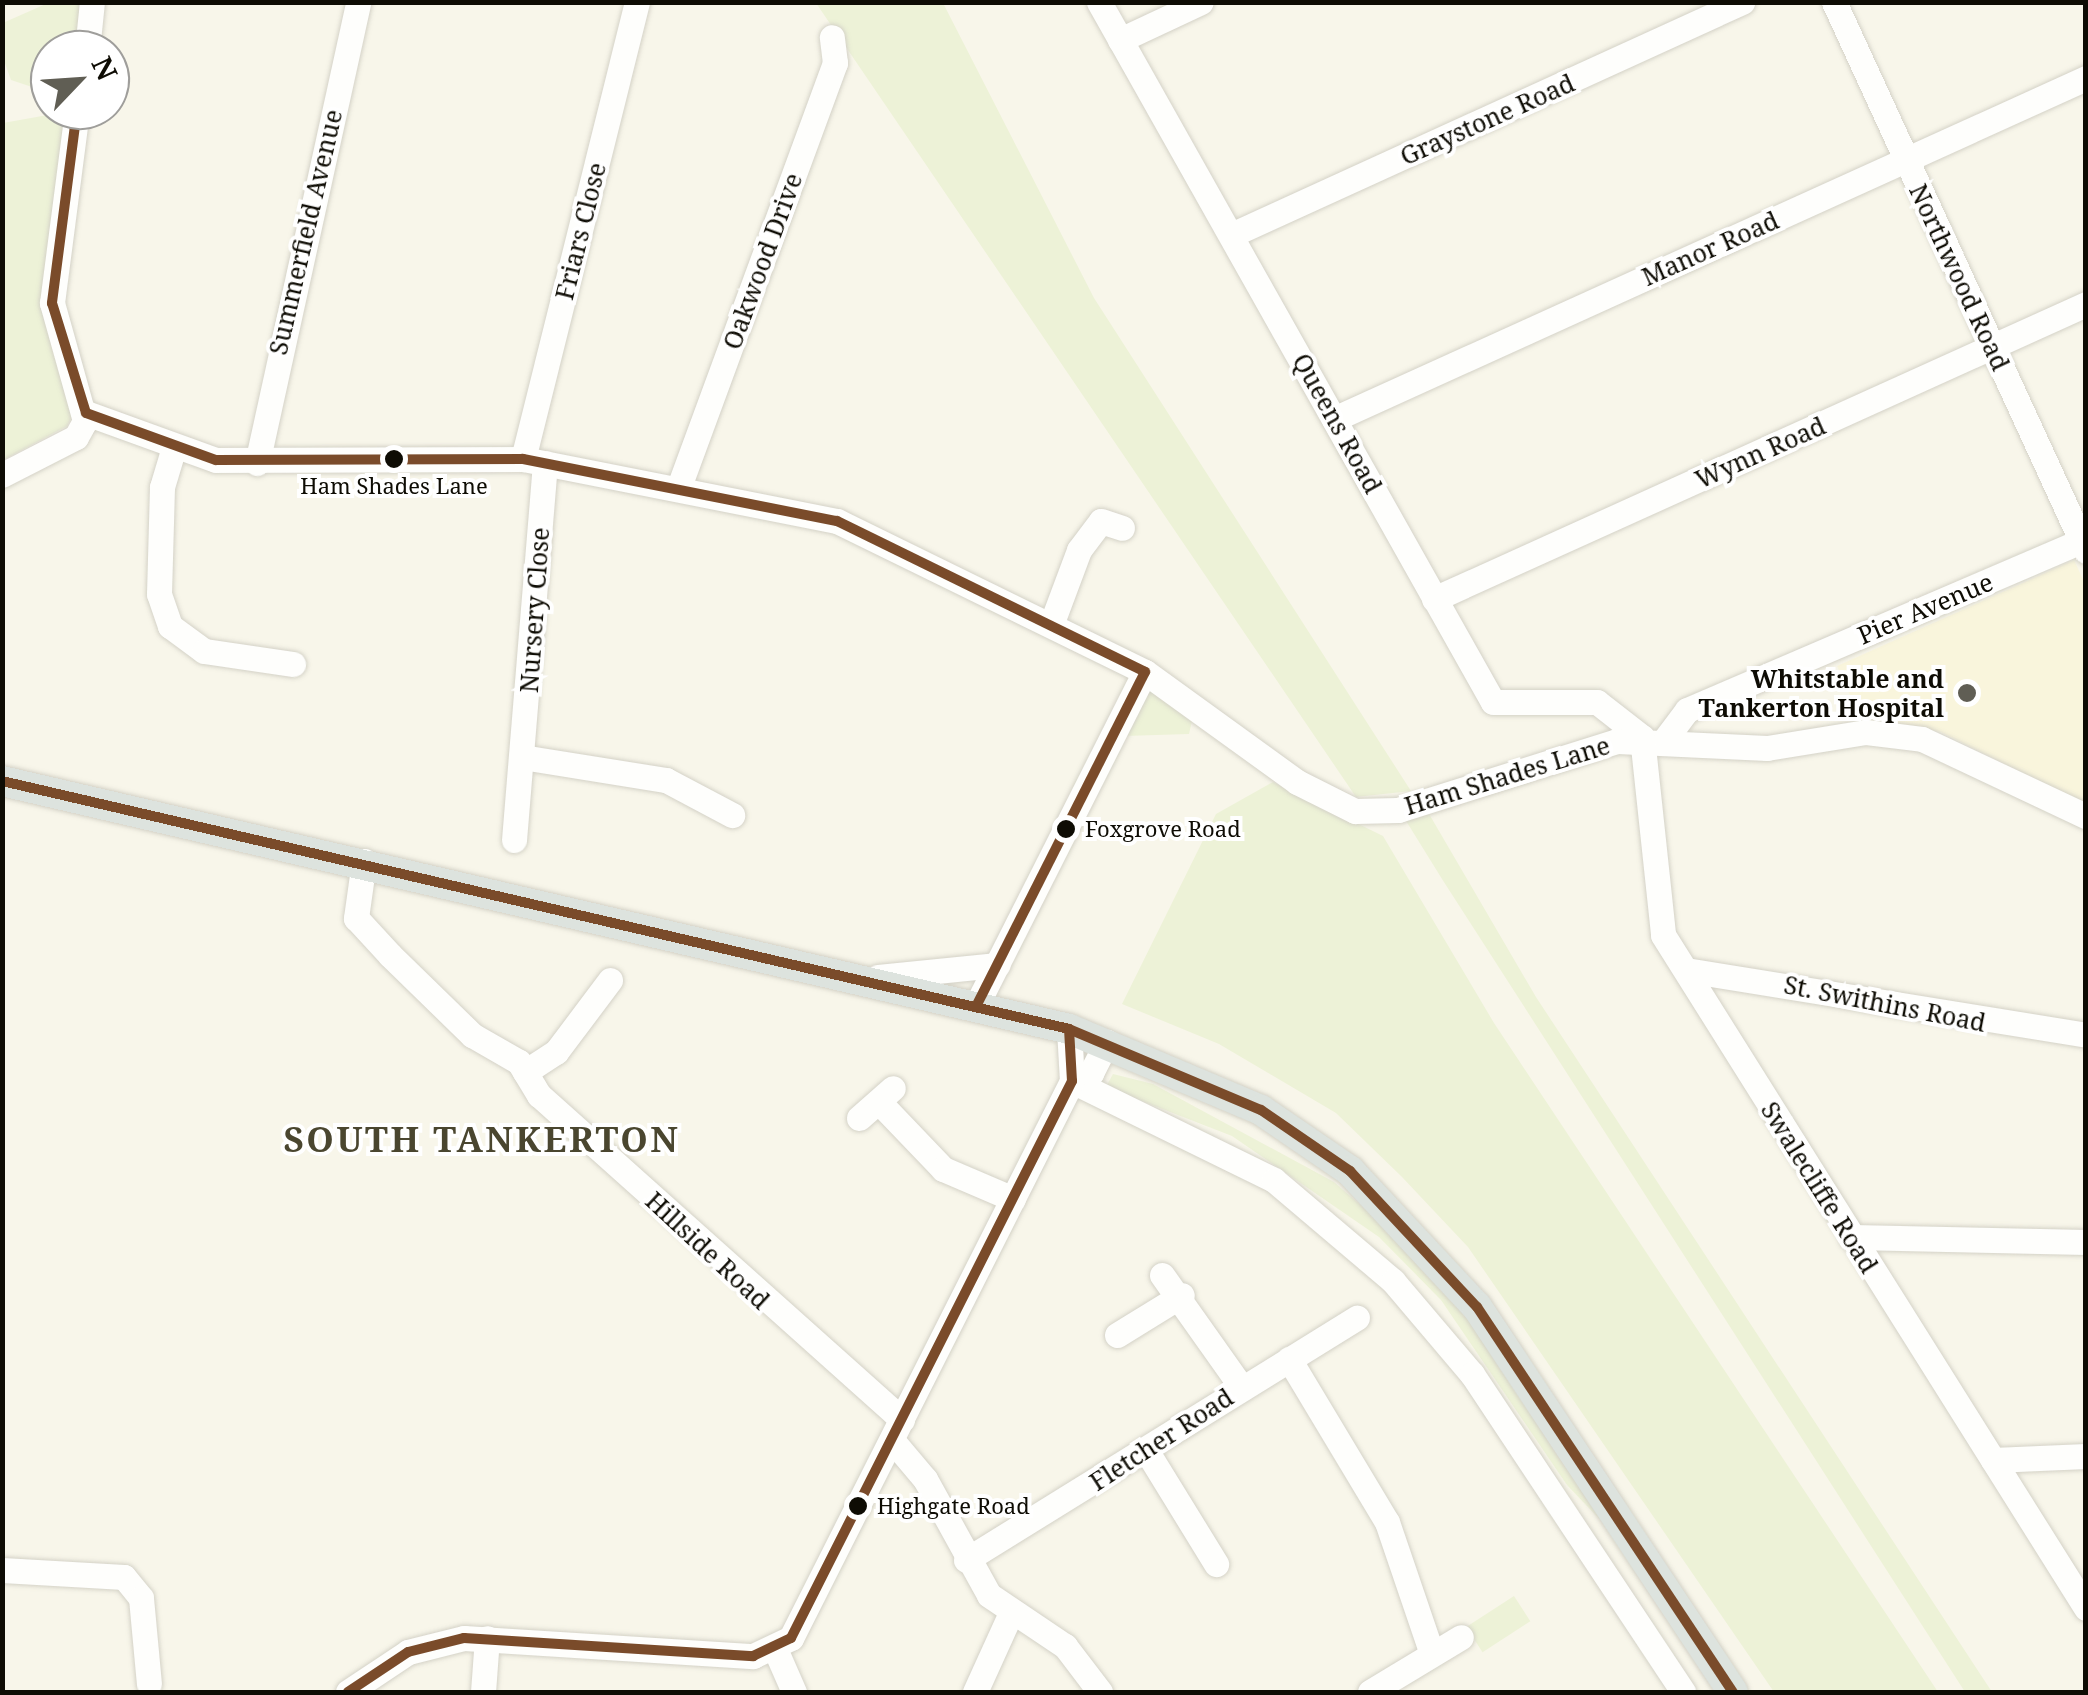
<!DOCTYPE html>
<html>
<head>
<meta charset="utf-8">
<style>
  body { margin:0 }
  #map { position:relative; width:2088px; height:1695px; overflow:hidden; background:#f8f6ea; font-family:"Noto Serif",serif }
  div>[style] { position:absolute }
  .built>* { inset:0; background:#f9f5dc }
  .green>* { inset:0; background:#edf2d7; transform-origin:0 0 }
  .roads { filter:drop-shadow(0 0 2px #d4d2c7) drop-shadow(0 0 2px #d4d2c7) }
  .minor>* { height:25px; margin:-12.5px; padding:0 12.5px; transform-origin:12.5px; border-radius:12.5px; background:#fefefc }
  .major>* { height:30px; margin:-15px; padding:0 15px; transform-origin:15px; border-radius:15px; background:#dde3de }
  .bus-1>* { height:10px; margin:-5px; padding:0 5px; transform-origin:5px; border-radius:5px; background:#7a4b2a }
  .dots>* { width:28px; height:28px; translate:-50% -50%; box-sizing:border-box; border:5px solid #fff; border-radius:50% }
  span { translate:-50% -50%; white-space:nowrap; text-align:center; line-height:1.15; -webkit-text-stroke:8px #fff; paint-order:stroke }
  .bus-label { font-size:22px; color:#0e0c04 }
  .left { translate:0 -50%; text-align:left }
  .street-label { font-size:25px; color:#0e0c04 }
  .poi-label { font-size:25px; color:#0e0c04; font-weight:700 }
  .right { translate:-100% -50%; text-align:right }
  .district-label { font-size:35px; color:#4a462f; font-weight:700; letter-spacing:2.5px }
  .frame { position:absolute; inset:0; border:5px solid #0e0c04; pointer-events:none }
  .north { position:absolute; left:30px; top:30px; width:100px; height:100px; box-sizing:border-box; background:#fff; border:2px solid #9f9e9b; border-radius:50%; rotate:65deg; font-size:28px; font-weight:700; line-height:40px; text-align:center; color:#0e0c04 }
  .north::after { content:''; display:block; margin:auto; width:35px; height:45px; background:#605e54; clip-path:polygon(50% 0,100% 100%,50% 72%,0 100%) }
</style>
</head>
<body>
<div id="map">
  <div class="built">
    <div style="clip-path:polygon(2074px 560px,2086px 586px,2085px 804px,1941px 732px,1861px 720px,1837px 666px)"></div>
  </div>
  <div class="green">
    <div style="clip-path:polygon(48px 3px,92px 3px,87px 50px,50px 50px,50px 93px,11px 80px,3px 58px,5px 22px)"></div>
    <div style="clip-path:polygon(816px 3px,943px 3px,1094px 298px,1411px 791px,1356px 797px)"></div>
    <div style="clip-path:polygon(70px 111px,45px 315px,75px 410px,67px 426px,3px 460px,3px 123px)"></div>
    <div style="clip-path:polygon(1147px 689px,1194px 712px,1189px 734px,1124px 736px)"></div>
    <div style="clip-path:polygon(1273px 782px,1383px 836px,1494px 1023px,1938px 1692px,1774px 1692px,1468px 1247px,1402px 1177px,1336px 1113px,1219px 1044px,1122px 1004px,1216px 814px)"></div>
    <div style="clip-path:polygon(1425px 807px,1536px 997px,1992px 1692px,1965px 1692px,1442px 879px,1403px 816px)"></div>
    <div style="clip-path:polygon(1113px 1074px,1153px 1084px,1334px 1182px,1405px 1244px,1468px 1317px,1626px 1547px,1567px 1485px,1441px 1300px,1379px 1237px,1232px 1136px,1106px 1087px)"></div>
    <div style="left:1514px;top:1596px;width:30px;height:57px;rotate:57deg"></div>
  </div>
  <div class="roads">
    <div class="minor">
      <div style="left:1099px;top:2px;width:803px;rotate:60.63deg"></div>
      <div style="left:1493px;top:702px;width:104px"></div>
      <div style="left:1597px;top:702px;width:57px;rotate:37.9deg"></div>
      <div style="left:1834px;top:2px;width:604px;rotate:65.34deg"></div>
      <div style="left:1120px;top:40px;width:89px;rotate:-25.1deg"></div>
      <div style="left:87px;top:50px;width:48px;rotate:-84.1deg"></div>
      <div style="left:1231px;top:235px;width:562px;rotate:-24.51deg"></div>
      <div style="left:86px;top:413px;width:138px;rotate:19.9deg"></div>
      <div style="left:216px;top:460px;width:307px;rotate:-0.2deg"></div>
      <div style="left:523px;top:459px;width:320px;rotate:11.2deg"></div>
      <div style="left:837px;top:521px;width:343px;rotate:26.1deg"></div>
      <div style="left:1145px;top:672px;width:188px;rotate:35.9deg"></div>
      <div style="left:1297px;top:782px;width:65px;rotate:26.6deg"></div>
      <div style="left:1355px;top:811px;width:43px;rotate:-1.3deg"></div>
      <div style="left:1398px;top:810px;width:230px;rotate:-17.5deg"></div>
      <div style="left:1617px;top:741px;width:150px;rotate:2.7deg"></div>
      <div style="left:1767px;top:748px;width:100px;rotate:-9.2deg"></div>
      <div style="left:1866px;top:732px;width:56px;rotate:7.1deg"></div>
      <div style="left:1922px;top:739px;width:181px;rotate:25.2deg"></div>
      <div style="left:1334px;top:419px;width:826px;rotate:-24.39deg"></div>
      <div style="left:174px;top:447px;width:42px;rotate:106.7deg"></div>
      <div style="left:162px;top:487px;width:107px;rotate:91.6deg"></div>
      <div style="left:159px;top:594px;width:34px;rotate:71deg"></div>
      <div style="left:170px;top:626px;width:42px;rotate:36.3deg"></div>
      <div style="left:204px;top:651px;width:90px;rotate:8.3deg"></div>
      <div style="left:523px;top:459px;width:471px;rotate:-76deg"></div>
      <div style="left:257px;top:463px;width:472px;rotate:-77.6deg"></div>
      <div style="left:2px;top:475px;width:83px;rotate:-27.2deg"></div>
      <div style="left:76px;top:437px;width:18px;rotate:-61deg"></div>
      <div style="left:85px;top:421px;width:123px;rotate:-105.6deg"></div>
      <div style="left:52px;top:303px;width:195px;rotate:-82.6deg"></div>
      <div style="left:680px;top:484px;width:449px;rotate:-69.8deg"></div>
      <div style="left:835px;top:63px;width:26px;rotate:-97deg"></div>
      <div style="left:1434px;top:599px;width:716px;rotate:-24.34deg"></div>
      <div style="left:1051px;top:625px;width:80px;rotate:-69.5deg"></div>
      <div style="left:1079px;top:550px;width:36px;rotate:-53deg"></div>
      <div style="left:1101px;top:521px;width:22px;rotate:18deg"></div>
      <div style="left:1642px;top:737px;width:199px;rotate:83.9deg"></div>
      <div style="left:1663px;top:935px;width:795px;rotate:57.85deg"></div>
      <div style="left:1666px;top:738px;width:35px;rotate:-53deg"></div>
      <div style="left:1687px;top:710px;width:434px;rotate:-23.2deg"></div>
      <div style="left:522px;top:757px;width:146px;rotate:9.1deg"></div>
      <div style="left:666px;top:780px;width:75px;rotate:27.9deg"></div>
      <div style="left:514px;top:840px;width:378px;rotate:-85.3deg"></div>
      <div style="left:364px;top:861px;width:58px;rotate:98deg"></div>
      <div style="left:356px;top:918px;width:50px;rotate:47.4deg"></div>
      <div style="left:390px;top:955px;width:115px;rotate:44.3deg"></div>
      <div style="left:472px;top:1035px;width:54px;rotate:29.9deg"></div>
      <div style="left:519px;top:1062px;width:39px;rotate:59deg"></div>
      <div style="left:539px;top:1095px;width:487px;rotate:41.8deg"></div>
      <div style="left:1686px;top:970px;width:405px;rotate:9.2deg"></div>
      <div style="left:878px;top:977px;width:120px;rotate:-5.8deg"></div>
      <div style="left:976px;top:1006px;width:374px;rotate:-63.2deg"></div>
      <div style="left:525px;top:1072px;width:37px;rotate:-33deg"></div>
      <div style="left:556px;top:1052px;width:90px;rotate:-53.1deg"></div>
      <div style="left:1072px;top:1081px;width:225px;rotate:26.1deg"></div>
      <div style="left:1274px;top:1180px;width:156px;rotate:40.3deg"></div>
      <div style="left:1393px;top:1281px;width:122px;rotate:49.7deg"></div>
      <div style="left:1472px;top:1374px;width:382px;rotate:56.4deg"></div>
      <div style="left:1072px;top:1081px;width:21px;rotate:-23deg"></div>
      <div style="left:1091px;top:1073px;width:35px;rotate:-63deg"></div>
      <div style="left:879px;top:1102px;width:93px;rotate:46.3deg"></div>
      <div style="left:943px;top:1169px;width:76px;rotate:23.2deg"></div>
      <div style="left:859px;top:1118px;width:45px;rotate:-41.4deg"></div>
      <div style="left:1851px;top:1237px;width:235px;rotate:1.2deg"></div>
      <div style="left:1162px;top:1275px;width:138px;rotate:54.7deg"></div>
      <div style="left:1117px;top:1335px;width:76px;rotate:-31.6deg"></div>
      <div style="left:1289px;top:1359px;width:190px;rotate:59deg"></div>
      <div style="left:1387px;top:1522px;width:139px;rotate:71.2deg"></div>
      <div style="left:892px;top:1440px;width:51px;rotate:49.8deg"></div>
      <div style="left:925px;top:1479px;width:132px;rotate:61.1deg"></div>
      <div style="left:989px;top:1595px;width:92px;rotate:33.9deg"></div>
      <div style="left:1065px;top:1646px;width:58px;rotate:52.7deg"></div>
      <div style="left:1146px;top:1450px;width:134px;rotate:58.4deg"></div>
      <div style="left:1993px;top:1460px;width:93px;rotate:-2.5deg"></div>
      <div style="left:966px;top:1560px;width:460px;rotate:-31.8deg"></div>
      <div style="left:2px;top:1570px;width:122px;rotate:3.3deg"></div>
      <div style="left:124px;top:1577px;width:27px;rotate:51deg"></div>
      <div style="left:141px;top:1598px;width:86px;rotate:84.7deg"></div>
      <div style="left:776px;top:1651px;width:45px;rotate:66.3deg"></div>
      <div style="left:348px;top:1692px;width:72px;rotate:-33.7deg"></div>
      <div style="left:408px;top:1652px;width:58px;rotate:-14deg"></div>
      <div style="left:464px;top:1638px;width:290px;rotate:3.6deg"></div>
      <div style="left:753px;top:1656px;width:42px;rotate:-25.3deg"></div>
      <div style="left:791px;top:1638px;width:624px;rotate:-63.23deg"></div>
      <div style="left:1072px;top:1081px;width:52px;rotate:-93.3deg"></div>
      <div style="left:483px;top:1692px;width:54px;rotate:-85.8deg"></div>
      <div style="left:975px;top:1692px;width:85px;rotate:-65.6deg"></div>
      <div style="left:1370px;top:1692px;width:106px;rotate:-31.1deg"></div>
    </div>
    <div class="major">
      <div style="left:2px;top:781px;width:1095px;rotate:13.08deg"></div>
      <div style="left:1069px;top:1029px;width:208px;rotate:22.9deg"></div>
      <div style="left:1261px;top:1110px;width:108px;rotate:34.4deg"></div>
      <div style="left:1350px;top:1171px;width:186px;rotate:47deg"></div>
      <div style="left:1477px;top:1307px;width:462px;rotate:56.4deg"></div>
    </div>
  </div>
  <div class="bus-1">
    <div style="left:77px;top:110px;width:195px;rotate:97.4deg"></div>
    <div style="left:52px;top:303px;width:115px;rotate:72.8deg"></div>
    <div style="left:86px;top:413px;width:138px;rotate:19.9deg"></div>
    <div style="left:216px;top:460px;width:307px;rotate:-0.2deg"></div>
    <div style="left:523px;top:459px;width:320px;rotate:11.2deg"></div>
    <div style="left:837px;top:521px;width:343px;rotate:26.1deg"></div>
    <div style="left:1145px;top:672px;width:374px;rotate:116.8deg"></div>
    <div style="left:2px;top:781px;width:1095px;rotate:13.08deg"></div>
    <div style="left:1069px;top:1029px;width:208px;rotate:22.9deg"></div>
    <div style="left:1261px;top:1110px;width:108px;rotate:34.4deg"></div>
    <div style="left:1350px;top:1171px;width:186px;rotate:47deg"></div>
    <div style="left:1477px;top:1307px;width:462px;rotate:56.4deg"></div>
    <div style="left:348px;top:1692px;width:72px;rotate:-33.7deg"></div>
    <div style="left:408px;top:1652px;width:58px;rotate:-14deg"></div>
    <div style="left:464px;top:1638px;width:290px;rotate:3.6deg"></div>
    <div style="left:753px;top:1656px;width:42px;rotate:-25.3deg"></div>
    <div style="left:791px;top:1638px;width:624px;rotate:-63.23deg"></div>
    <div style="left:1072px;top:1081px;width:52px;rotate:-93.3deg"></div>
  </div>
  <div class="dots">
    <div style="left:394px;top:459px;background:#0e0c04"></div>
    <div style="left:1967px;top:693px;background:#605e54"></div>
    <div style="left:1066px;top:829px;background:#0e0c04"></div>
    <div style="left:858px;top:1506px;background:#0e0c04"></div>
  </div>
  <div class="bus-label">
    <span style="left:394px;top:486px">Ham Shades Lane</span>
    <span class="left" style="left:1085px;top:829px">Foxgrove Road</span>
    <span class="left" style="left:877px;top:1506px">Highgate Road</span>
  </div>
  <div class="street-label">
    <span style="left:1487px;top:119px;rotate:-24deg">Graystone Road</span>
    <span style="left:580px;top:231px;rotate:-76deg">Friars Close</span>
    <span style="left:305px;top:232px;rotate:-77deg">Summerfield Avenue</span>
    <span style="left:1710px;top:248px;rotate:-24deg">Manor Road</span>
    <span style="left:762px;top:261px;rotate:-70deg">Oakwood Drive</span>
    <span style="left:1960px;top:277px;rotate:65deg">Northwood Road</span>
    <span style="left:1338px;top:423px;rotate:61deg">Queens Road</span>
    <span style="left:1760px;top:452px;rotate:-24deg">Wynn Road</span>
    <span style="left:1925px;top:608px;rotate:-23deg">Pier Avenue</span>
    <span style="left:534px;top:610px;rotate:-86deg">Nursery Close</span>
    <span style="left:1507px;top:775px;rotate:-17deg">Ham Shades Lane</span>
    <span style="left:1885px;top:1003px;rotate:11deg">St. Swithins Road</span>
    <span style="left:1820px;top:1187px;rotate:58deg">Swalecliffe Road</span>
    <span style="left:708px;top:1250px;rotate:43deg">Hillside Road</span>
    <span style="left:1161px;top:1439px;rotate:-33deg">Fletcher Road</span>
  </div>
  <div class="poi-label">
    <span class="right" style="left:1944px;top:693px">Whitstable and<br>Tankerton Hospital</span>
  </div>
  <div class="district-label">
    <span style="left:482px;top:1139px">SOUTH TANKERTON</span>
  </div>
  <div class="frame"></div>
  <div class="north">N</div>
</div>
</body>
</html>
